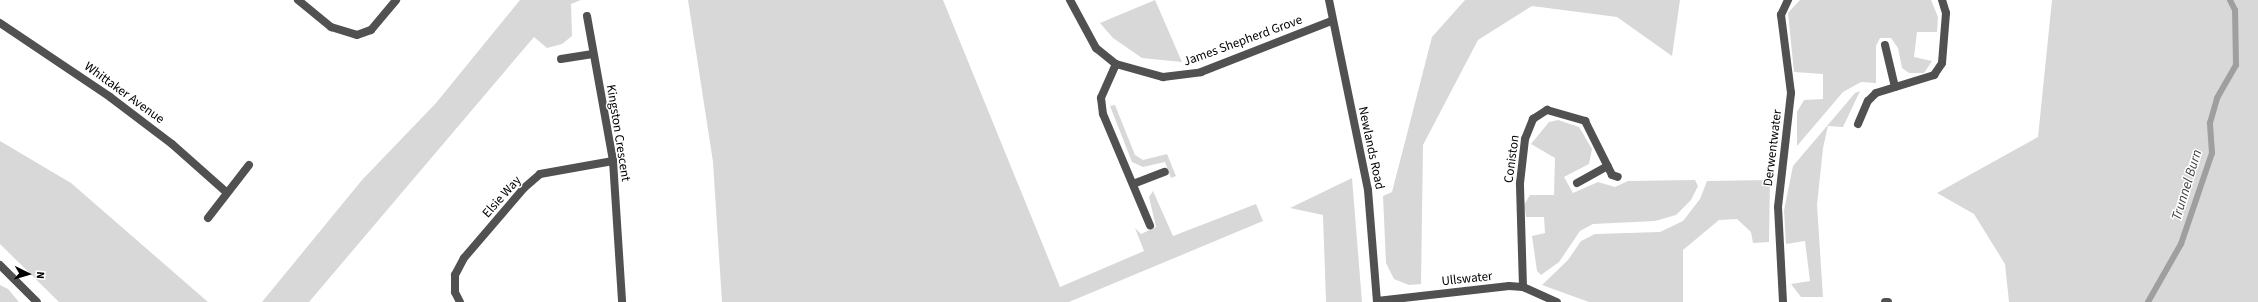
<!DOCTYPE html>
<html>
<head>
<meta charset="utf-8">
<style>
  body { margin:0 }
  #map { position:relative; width:2258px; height:302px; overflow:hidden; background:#fff; font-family:"Source Sans 3",sans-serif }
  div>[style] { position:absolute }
  .green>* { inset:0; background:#d8d8d8 }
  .stream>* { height:6px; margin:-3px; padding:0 3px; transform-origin:3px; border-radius:3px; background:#9f9f9f }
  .street>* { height:8px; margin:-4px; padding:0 4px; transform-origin:4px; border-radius:4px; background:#515151 }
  span { translate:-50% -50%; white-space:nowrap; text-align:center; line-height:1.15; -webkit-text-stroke:3px #fff; paint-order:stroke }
  .street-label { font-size:13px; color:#000 }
  .water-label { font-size:14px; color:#404040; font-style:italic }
  .north { position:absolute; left:8px; top:254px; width:40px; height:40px; -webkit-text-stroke:3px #fff; paint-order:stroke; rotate:95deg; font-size:11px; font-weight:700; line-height:16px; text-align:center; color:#000 }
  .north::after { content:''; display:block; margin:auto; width:14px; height:18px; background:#000; clip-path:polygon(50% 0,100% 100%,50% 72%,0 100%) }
</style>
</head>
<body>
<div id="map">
  <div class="green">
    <div style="clip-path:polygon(520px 0,581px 0,571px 4px,572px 36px,562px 44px,547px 48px,534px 37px,309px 302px,262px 302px,362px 180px,436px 103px)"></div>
    <div style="clip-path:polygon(688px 0,943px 0,1060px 287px,1144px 251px,1135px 228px,1141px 234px,1156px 227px,1149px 197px,1153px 191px,1173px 236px,1256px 204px,1263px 221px,1069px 302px,722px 302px,713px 162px)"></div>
    <div style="clip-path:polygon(1155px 0,1182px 62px,1142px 58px,1113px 38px,1100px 23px)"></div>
    <div style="clip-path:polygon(1465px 0,1680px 0,1672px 56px,1617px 17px,1532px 6px,1478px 40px,1423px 145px,1421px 284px,1409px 285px,1394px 279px,1386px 263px,1383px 196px,1392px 192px,1432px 37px)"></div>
    <div style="clip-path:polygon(1800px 0,1931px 0,1938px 17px,1937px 32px,1917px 32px,1914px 57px,1932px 61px,1924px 73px,1909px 73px,1902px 68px,1898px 48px,1891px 38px,1880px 38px,1876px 46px,1876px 83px,1861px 82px,1843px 92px,1797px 146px,1797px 112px,1804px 100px,1823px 99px,1823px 74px,1794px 72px,1788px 13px)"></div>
    <div style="clip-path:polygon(2052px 0,2258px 0,2258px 302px,2009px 302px,2005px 264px,1974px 214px,1937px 193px,2038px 137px)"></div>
    <div style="clip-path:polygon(1860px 91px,1843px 127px,1828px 126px,1823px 148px,1817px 205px,1823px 297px,1801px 297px,1791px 284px,1810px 281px,1805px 241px,1786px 244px,1784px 210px,1793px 166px,1855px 93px)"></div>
    <div style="clip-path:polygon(1115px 105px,1135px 155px,1143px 160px,1167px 154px,1176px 176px,1171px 178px,1165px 162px,1143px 167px,1132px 162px,1110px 106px)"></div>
    <div style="clip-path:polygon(1558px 120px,1579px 127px,1592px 149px,1589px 164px,1564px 177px,1573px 193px,1598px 182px,1615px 187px,1628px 181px,1695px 180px,1698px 186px,1691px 200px,1676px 215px,1655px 221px,1593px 224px,1580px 231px,1559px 262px,1541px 275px,1537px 271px,1532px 236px,1545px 233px,1544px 217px,1526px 217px,1524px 205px,1530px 195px,1554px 195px,1555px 158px,1531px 144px,1549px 122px)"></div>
    <div style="clip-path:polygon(0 141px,71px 183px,208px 302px,59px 302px,0 244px)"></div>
    <div style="clip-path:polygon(1352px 178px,1362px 302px,1326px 302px,1323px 215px,1290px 208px)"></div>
    <div style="clip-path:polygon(1770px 180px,1769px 242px,1753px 243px,1751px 232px,1737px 219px,1719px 220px,1683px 250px,1683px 302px,1589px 302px,1542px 285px,1568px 260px,1581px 241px,1595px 234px,1660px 232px,1683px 221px,1700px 199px,1707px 181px)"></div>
    <div style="clip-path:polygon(0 285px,8px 289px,19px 302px,0 302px)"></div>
  </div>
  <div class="stream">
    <div style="left:2148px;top:302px;width:67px;rotate:-60.4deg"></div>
    <div style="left:2181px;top:244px;width:96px;rotate:-71.2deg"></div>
    <div style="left:2212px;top:153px;width:30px;rotate:-94deg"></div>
    <div style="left:2210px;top:123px;width:26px;rotate:-74deg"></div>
    <div style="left:2217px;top:98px;width:38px;rotate:-60deg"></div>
    <div style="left:2236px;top:65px;width:55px;rotate:-91deg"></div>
    <div style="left:2235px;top:10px;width:11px;rotate:-117deg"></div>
  </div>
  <div class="street">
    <div style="left:298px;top:0;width:43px;rotate:39.3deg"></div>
    <div style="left:331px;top:27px;width:27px;rotate:17deg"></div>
    <div style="left:357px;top:35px;width:15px;rotate:-20deg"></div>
    <div style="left:371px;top:30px;width:39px;rotate:-50deg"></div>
    <div style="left:1070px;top:0;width:55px;rotate:61.6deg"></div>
    <div style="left:1096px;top:48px;width:26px;rotate:39deg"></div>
    <div style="left:1116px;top:64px;width:49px;rotate:15.5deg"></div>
    <div style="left:1163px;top:77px;width:38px;rotate:-7deg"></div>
    <div style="left:1201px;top:72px;width:140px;rotate:-21.4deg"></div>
    <div style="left:1329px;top:0;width:194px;rotate:78.4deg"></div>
    <div style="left:1368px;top:190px;width:112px;rotate:85.4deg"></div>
    <div style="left:587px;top:16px;width:147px;rotate:79.8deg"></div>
    <div style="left:613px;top:161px;width:141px;rotate:86.3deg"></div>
    <div style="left:0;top:23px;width:133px;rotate:33.9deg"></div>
    <div style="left:110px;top:97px;width:78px;rotate:37.2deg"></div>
    <div style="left:172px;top:144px;width:72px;rotate:41.6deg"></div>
    <div style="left:1885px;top:45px;width:43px;rotate:76.6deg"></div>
    <div style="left:561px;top:59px;width:32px;rotate:-9deg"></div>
    <div style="left:1116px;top:64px;width:37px;rotate:114deg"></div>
    <div style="left:1101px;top:98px;width:16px;rotate:83deg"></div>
    <div style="left:1103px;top:114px;width:121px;rotate:67.1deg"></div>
    <div style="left:1858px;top:124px;width:25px;rotate:-67deg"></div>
    <div style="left:1868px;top:101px;width:11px;rotate:-45deg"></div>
    <div style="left:1876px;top:93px;width:61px;rotate:-17.2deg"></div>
    <div style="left:1934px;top:75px;width:14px;rotate:-56deg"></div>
    <div style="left:1942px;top:63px;width:50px;rotate:-85.4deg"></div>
    <div style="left:1946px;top:13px;width:14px;rotate:-107deg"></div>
    <div style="left:1577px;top:183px;width:35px;rotate:-29deg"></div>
    <div style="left:1133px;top:184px;width:34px;rotate:-21deg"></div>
    <div style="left:208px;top:218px;width:67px;rotate:-52.3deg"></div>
    <div style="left:0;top:265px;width:52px;rotate:45deg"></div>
    <div style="left:1523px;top:287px;width:104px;rotate:-91.7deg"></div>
    <div style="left:1520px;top:183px;width:44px;rotate:-83.5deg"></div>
    <div style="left:1525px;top:139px;width:22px;rotate:-68deg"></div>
    <div style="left:1533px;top:119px;width:17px;rotate:-33deg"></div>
    <div style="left:1547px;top:110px;width:40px;rotate:16deg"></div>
    <div style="left:1585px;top:121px;width:60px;rotate:63.4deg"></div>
    <div style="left:1612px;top:175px;width:6px;rotate:18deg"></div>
    <div style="left:1377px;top:301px;width:133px;rotate:-6.5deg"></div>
    <div style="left:1509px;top:286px;width:14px;rotate:4deg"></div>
    <div style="left:1523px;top:287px;width:37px;rotate:24deg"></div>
    <div style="left:460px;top:302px;width:11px;rotate:-117deg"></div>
    <div style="left:455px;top:292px;width:17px;rotate:-90deg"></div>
    <div style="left:455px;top:275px;width:19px;rotate:-62deg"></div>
    <div style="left:464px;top:258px;width:92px;rotate:-49.4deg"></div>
    <div style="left:524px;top:188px;width:21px;rotate:-41deg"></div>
    <div style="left:540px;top:174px;width:74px;rotate:-10.1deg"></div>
    <div style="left:1783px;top:302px;width:95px;rotate:-93deg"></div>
    <div style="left:1778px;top:207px;width:115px;rotate:-83.5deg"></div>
    <div style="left:1791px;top:93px;width:79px;rotate:-97.3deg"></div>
    <div style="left:1781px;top:15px;width:17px;rotate:-65deg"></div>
    <div style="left:1885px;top:302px;width:3px"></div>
  </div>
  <div class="street-label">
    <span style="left:1243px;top:41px;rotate:-20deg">James Shepherd Grove</span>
    <span style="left:124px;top:93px;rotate:36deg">Whittaker Avenue</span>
    <span style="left:618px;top:133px;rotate:81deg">Kingston Crescent</span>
    <span style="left:1371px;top:148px;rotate:78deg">Newlands Road</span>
    <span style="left:1773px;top:148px;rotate:-83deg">Derwentwater</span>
    <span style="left:1512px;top:159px;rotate:-82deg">Coniston</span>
    <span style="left:502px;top:197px;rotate:-48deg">Elsie Way</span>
    <span style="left:1467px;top:279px;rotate:-6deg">Ullswater</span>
  </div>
  <div class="water-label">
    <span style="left:2187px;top:185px;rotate:-73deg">Trunnel Burn</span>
  </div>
  <div class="north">N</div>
</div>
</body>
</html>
